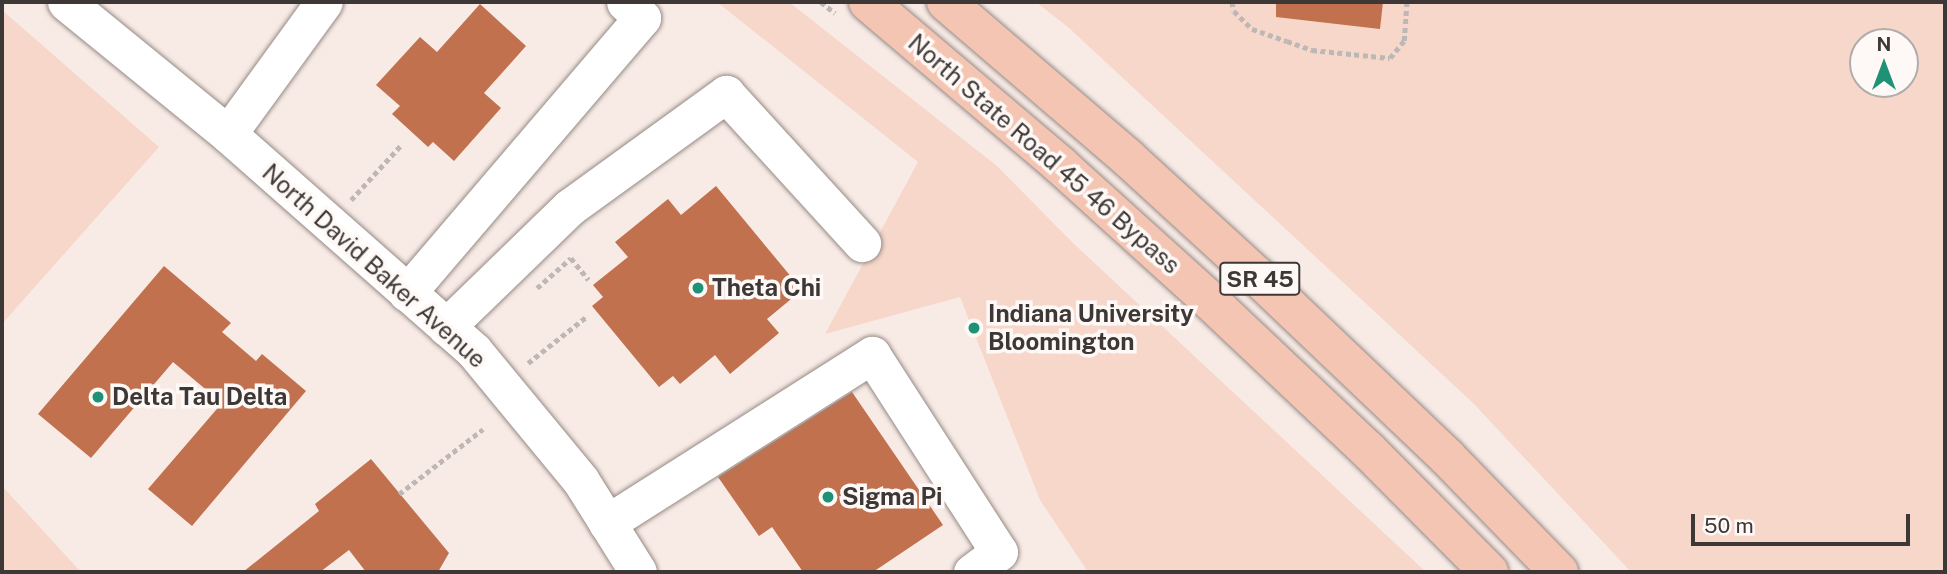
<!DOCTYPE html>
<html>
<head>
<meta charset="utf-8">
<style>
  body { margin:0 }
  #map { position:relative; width:1947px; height:574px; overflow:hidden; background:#fef9f7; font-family:"Public Sans",sans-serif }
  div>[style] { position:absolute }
  .built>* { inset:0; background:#f8ebe6 }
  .green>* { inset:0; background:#f6d7ca }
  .building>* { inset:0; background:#c1714e }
  .path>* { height:4.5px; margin-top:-2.25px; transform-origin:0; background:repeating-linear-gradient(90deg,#bdb8b6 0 5px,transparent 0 8.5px) }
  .roads { filter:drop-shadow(0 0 2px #968a85) drop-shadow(0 0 2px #968a85) }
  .minor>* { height:37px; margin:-18.5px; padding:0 18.5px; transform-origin:18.5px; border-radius:18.5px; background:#fff }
  .highway>* { height:38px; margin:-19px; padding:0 19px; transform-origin:19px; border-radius:19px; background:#f4c5b2 }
  .dots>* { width:19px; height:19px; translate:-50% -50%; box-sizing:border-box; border:4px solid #fef9f7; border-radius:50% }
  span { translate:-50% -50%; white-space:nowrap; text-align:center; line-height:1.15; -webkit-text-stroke:7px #fef9f7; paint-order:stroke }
  .shield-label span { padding:2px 5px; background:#fef9f7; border:2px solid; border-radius:5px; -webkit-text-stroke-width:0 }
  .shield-label { font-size:23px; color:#3d3836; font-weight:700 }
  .street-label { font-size:24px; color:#3d3836 }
  .poi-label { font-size:24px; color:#3d3836; font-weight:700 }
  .left { translate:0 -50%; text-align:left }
  .frame { position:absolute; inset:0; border:4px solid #3d3836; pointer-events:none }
  .north { position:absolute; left:1849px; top:28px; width:70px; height:70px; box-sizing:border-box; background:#fef9f7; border:2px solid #b1acaa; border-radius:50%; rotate:0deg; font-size:19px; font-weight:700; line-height:28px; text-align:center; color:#3d3836 }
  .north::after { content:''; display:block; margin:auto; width:24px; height:32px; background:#1f9174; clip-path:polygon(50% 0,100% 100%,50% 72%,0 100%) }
  .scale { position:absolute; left:1691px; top:514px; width:219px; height:32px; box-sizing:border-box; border:4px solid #3d3836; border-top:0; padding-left:9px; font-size:21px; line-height:24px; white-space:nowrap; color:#3d3836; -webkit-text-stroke:5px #fef9f7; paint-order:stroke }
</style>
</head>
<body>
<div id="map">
  <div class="built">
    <div style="clip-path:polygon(evenodd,2px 2px,1945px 2px,1945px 572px,2px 572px,2px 2px,1863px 42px,1905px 42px,1905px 84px,1863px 84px,1863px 42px)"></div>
  </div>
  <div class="green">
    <div style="clip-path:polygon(717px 2px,789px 2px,997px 166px,1073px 243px,1426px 572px,1088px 572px,1040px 500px,960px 297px,825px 334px,918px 162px)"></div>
    <div style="clip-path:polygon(evenodd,1036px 2px,1945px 2px,1945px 572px,1631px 572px,1473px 403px,1069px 28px,1036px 2px,1863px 42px,1905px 42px,1905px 84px,1863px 84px,1863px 42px)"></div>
    <div style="clip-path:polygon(2px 10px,159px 147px,2px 324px)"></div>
    <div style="clip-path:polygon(2px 486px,81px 572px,2px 572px)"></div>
  </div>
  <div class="building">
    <div style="clip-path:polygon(1276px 2px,1383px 2px,1380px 29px,1276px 17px)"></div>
    <div style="clip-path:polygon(480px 4px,526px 46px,484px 93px,501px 108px,454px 161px,433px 142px,428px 147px,392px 114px,400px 106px,376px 85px,420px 37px,437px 52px)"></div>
    <div style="clip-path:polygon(716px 186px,802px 290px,767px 319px,779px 333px,730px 374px,715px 355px,680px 384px,673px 376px,659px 387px,592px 306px,603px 297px,593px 285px,628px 257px,615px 242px,668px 199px,681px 215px)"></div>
    <div style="clip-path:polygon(164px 266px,231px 323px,222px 332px,256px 361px,262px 354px,306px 391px,192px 526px,148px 489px,222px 403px,173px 362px,91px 458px,38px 414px)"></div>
    <div style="clip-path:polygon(852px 392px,943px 525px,873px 572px,803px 572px,772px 527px,759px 536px,718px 477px)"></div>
    <div style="clip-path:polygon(371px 459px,449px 553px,438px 572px,366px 572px,349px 550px,320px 572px,243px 572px,319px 511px,315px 504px)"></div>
  </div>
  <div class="path">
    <div style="left:821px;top:2px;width:18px;rotate:38deg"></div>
    <div style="left:1232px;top:2px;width:9px;rotate:77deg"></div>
    <div style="left:1234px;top:11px;width:25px;rotate:45deg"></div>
    <div style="left:1252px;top:29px;width:37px;rotate:19deg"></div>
    <div style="left:1287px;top:41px;width:27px;rotate:20deg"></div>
    <div style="left:1312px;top:50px;width:78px;rotate:5.9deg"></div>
    <div style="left:1390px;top:58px;width:22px;rotate:-51deg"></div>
    <div style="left:1404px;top:41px;width:39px;rotate:-86deg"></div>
    <div style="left:351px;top:200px;width:76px;rotate:-47.7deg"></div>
    <div style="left:571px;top:258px;width:28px;rotate:51deg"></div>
    <div style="left:537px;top:288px;width:45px;rotate:-41.4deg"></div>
    <div style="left:528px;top:363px;width:74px;rotate:-38.4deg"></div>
    <div style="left:399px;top:494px;width:106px;rotate:-37.7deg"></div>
  </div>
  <div class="roads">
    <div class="minor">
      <div style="left:66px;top:2px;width:209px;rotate:39.2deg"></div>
      <div style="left:228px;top:134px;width:328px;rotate:41.4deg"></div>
      <div style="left:474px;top:351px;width:168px;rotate:50.5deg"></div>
      <div style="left:581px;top:481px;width:107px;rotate:57.9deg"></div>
      <div style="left:228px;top:134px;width:163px;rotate:-54deg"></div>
      <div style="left:407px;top:293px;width:362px;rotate:-49.5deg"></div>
      <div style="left:642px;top:18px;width:23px;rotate:-137deg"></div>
      <div style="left:446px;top:327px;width:173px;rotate:-44.1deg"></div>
      <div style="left:570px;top:207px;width:193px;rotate:-35.9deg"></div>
      <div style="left:726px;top:94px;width:202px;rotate:47.6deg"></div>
      <div style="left:607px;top:523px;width:314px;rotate:-32.4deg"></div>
      <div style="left:872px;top:355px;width:234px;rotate:57.2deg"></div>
      <div style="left:999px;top:552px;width:34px;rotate:143deg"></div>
    </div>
    <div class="highway">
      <div style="left:868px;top:2px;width:252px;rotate:40.3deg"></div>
      <div style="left:1060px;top:165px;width:197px;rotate:42.1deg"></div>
      <div style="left:1206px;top:297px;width:223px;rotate:43.4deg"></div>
      <div style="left:1368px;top:450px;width:172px;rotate:45.2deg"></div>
      <div style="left:946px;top:2px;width:240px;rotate:40.6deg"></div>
      <div style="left:1128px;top:158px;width:175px;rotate:42.5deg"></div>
      <div style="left:1257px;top:276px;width:262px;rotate:43.6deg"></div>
      <div style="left:1447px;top:457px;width:161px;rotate:45.8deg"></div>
    </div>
  </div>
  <div class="dots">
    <div style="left:698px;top:288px;background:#1f9174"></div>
    <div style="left:974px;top:328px;background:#1f9174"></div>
    <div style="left:98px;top:397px;background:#1f9174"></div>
    <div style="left:828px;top:497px;background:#1f9174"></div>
  </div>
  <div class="shield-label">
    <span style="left:1260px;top:279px">SR 45</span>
  </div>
  <div class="street-label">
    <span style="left:1044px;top:154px;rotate:41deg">North State Road 45 46 Bypass</span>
    <span style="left:374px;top:266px;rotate:42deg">North David Baker Avenue</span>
  </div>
  <div class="poi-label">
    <span class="left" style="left:712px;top:288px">Theta Chi</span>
    <span class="left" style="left:988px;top:328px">Indiana University<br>Bloomington</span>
    <span class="left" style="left:112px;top:397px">Delta Tau Delta</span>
    <span class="left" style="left:842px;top:497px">Sigma Pi</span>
  </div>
  <div class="frame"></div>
  <div class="north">N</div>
  <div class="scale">50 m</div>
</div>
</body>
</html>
